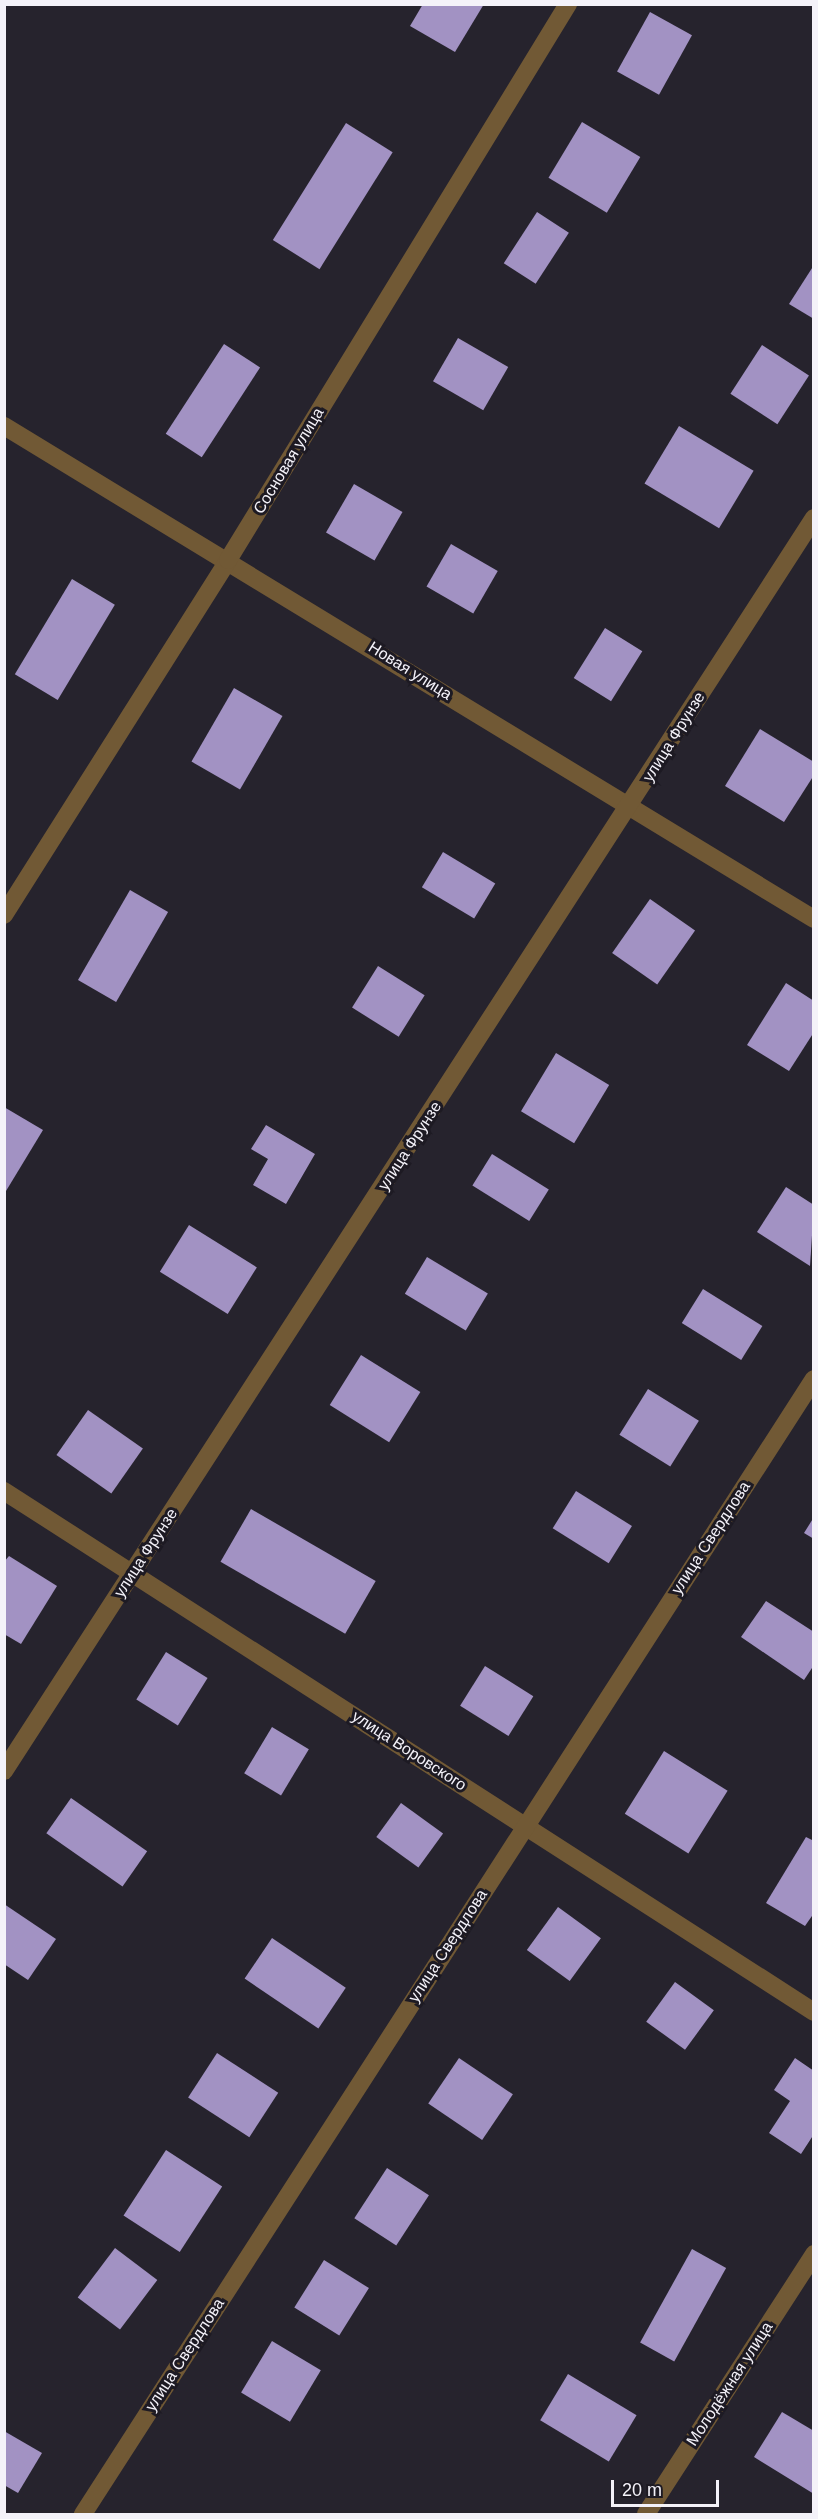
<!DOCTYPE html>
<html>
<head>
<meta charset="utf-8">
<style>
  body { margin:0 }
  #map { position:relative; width:818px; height:2519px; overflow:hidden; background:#26232d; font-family:Arial,sans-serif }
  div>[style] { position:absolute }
  .building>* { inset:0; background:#a292c3; transform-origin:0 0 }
  .minor>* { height:18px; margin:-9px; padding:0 9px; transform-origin:9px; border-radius:9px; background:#715935 }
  span { translate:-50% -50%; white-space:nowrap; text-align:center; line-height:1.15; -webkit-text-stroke:6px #1d1a23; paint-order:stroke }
  .street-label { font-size:16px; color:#f4f2f9 }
  .frame { position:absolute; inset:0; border:6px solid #f4f2f9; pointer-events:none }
  .scale { position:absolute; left:611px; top:2480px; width:108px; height:27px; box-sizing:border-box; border:3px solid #f4f2f9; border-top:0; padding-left:8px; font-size:18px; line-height:21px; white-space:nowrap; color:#f4f2f9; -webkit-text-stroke:4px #1d1a23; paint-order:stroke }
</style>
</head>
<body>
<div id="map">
  <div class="building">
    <div style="clip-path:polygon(423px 4px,484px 4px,455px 52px,410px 26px)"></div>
    <div style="left:650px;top:12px;width:48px;height:68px;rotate:29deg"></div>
    <div style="left:582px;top:122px;width:68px;height:65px;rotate:31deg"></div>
    <div style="left:346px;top:123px;width:55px;height:138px;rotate:32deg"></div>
    <div style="left:537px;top:212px;width:38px;height:61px;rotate:33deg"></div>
    <div style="clip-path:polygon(814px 265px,814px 319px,789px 304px)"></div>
    <div style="left:458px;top:338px;width:58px;height:50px;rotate:30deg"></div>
    <div style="left:224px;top:344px;width:43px;height:107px;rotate:33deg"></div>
    <div style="left:762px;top:345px;width:56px;height:58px;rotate:33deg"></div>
    <div style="left:679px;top:426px;width:87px;height:67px;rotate:31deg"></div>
    <div style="left:354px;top:484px;width:56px;height:56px;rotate:30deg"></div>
    <div style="left:451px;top:544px;width:54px;height:49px;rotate:30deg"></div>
    <div style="left:72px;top:579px;width:50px;height:111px;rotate:31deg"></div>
    <div style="left:605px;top:628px;width:44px;height:59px;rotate:32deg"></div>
    <div style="left:234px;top:688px;width:56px;height:85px;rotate:30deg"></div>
    <div style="clip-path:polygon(760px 729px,814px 762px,814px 775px,784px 822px,725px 786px)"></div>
    <div style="left:443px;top:852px;width:61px;height:41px;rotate:31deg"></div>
    <div style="left:130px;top:890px;width:44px;height:104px;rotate:30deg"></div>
    <div style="left:650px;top:899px;width:55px;height:66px;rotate:35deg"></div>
    <div style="left:378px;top:966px;width:55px;height:49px;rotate:32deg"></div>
    <div style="clip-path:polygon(786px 983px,814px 1001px,814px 1032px,789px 1071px,747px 1045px)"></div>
    <div style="left:556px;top:1053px;width:62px;height:68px;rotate:31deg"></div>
    <div style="clip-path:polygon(4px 1107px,43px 1130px,6px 1191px,4px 1190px)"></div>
    <div style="clip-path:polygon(266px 1125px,315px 1154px,286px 1204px,253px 1185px,268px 1159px,251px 1149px)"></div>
    <div style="left:492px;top:1154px;width:67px;height:37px;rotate:32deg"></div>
    <div style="clip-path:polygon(786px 1187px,814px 1205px,810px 1266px,757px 1232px)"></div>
    <div style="left:189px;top:1225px;width:80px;height:55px;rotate:32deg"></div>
    <div style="left:427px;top:1257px;width:71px;height:43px;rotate:31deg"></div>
    <div style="left:703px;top:1289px;width:70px;height:40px;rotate:32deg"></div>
    <div style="left:361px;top:1355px;width:70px;height:59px;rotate:32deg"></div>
    <div style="left:648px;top:1389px;width:60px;height:54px;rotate:32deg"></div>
    <div style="left:88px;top:1410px;width:67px;height:55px;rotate:35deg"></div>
    <div style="left:576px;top:1491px;width:66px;height:44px;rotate:32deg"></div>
    <div style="left:251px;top:1509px;width:144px;height:61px;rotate:30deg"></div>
    <div style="clip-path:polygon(814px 1517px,814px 1539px,804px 1533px)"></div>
    <div style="clip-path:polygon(9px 1556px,57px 1586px,21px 1644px,4px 1634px,4px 1562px)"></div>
    <div style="clip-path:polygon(766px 1601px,814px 1632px,814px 1665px,804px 1680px,741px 1637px)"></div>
    <div style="left:166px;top:1652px;width:49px;height:56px;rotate:32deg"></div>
    <div style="left:485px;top:1666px;width:57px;height:47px;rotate:32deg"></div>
    <div style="left:272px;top:1727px;width:43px;height:54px;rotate:31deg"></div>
    <div style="left:664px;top:1751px;width:75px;height:74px;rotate:32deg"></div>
    <div style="left:71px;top:1798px;width:93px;height:43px;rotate:35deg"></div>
    <div style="left:401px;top:1803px;width:52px;height:42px;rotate:36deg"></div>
    <div style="clip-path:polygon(806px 1837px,814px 1841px,814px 1913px,805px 1926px,766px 1903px)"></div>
    <div style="clip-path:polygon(4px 1904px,56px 1939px,28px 1980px,4px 1964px)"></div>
    <div style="left:558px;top:1907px;width:53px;height:53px;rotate:36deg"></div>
    <div style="left:272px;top:1938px;width:89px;height:49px;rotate:34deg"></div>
    <div style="left:675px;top:1982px;width:48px;height:49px;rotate:36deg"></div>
    <div style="left:217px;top:2053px;width:73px;height:53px;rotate:33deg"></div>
    <div style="left:459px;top:2058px;width:65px;height:55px;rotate:34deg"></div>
    <div style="clip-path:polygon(795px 2058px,814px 2071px,814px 2134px,801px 2154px,769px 2133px,790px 2101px,774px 2090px)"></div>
    <div style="left:166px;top:2150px;width:67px;height:78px;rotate:33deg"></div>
    <div style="left:387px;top:2168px;width:50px;height:60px;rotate:33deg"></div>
    <div style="left:115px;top:2248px;width:53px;height:62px;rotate:37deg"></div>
    <div style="left:692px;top:2249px;width:39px;height:107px;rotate:29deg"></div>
    <div style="left:324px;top:2260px;width:53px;height:56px;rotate:32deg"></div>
    <div style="left:272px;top:2341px;width:57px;height:60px;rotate:31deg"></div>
    <div style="left:568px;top:2374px;width:80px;height:54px;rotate:31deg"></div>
    <div style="clip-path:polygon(782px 2412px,814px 2431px,814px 2494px,754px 2457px)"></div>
    <div style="clip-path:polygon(4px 2431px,42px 2453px,18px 2493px,4px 2485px)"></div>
  </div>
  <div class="minor">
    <div style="left:4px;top:426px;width:948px;rotate:31.33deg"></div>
    <div style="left:4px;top:915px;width:420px;rotate:-57.7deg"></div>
    <div style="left:228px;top:560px;width:652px;rotate:-58.55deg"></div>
    <div style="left:4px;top:1491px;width:963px;rotate:32.75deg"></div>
    <div style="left:4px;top:1771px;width:1492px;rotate:-57.12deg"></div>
    <div style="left:83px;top:2514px;width:1350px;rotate:-57.22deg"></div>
    <div style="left:646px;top:2514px;width:310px;rotate:-57.1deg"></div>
  </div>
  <div class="street-label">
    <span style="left:289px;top:461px;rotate:-59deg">Сосновая улица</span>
    <span style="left:410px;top:671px;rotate:32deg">Новая улица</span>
    <span style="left:674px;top:737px;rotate:-58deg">улица Фрунзе</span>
    <span style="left:410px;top:1146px;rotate:-57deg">улица Фрунзе</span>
    <span style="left:711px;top:1538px;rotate:-57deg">улица Свердлова</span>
    <span style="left:146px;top:1553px;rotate:-57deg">улица Фрунзе</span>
    <span style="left:409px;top:1751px;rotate:33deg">улица Воровского</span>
    <span style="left:448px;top:1946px;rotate:-57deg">улица Свердлова</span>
    <span style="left:185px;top:2355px;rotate:-57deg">улица Свердлова</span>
    <span style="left:730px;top:2384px;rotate:-57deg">Молодёжная улица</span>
  </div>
  <div class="frame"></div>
  <div class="scale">20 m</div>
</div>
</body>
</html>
